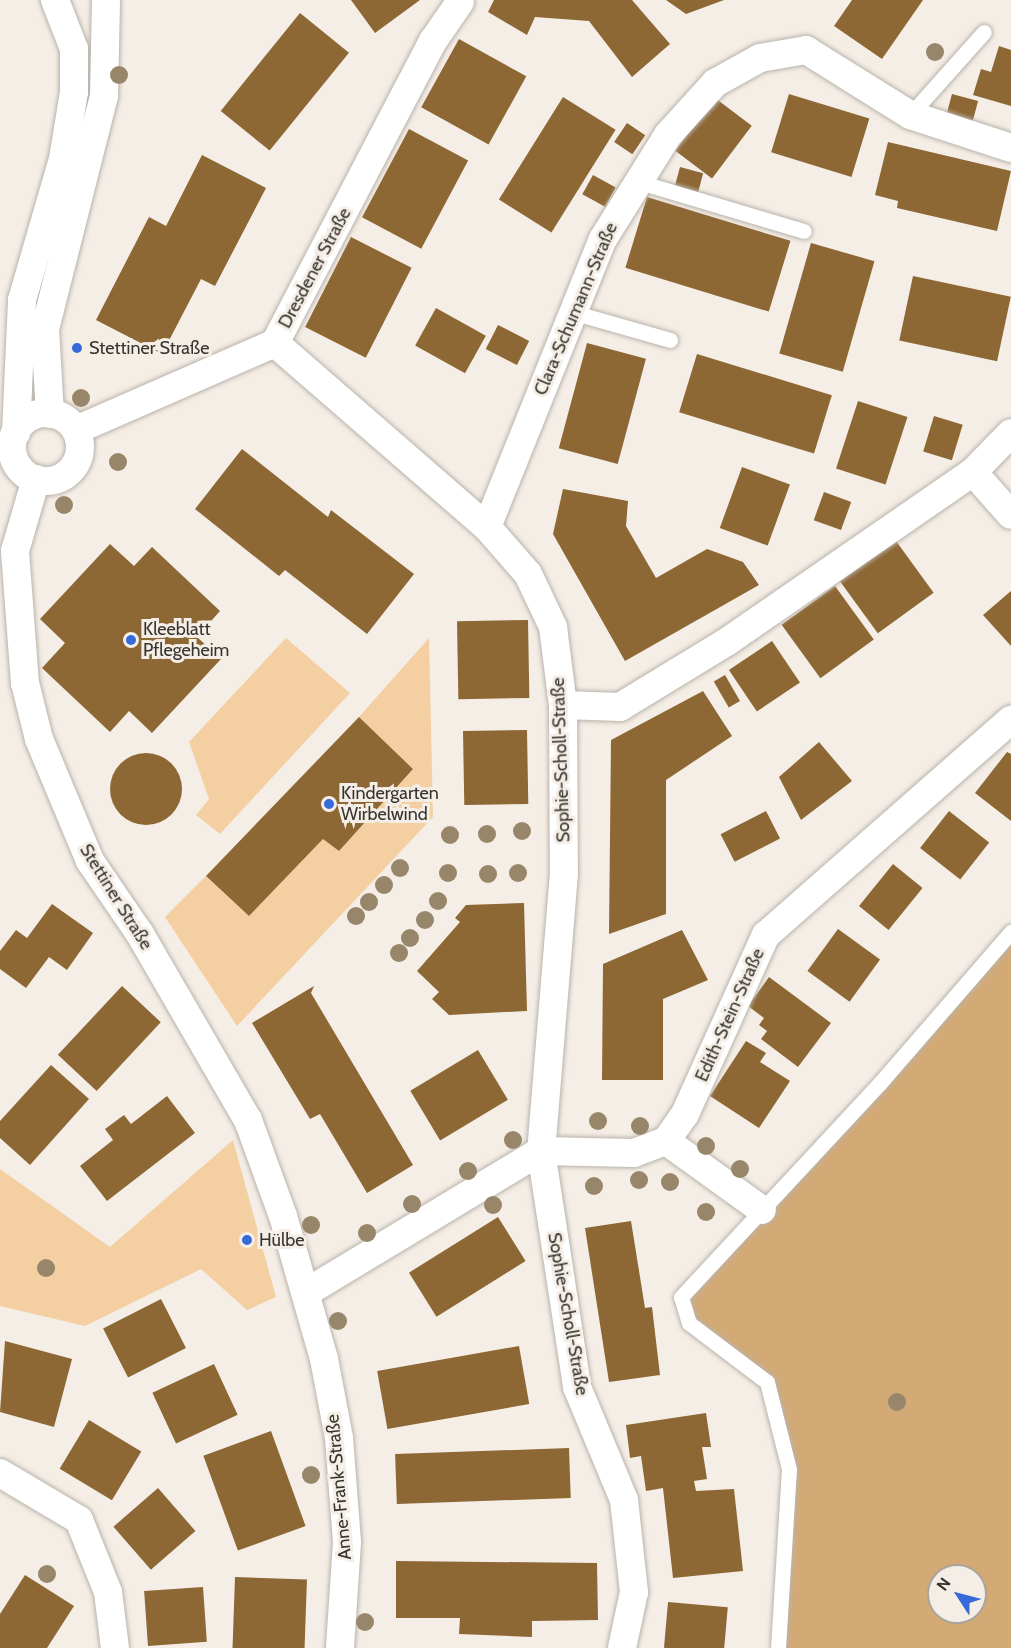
<!DOCTYPE html>
<html>
<head>
<meta charset="utf-8">
<style>
  body { margin:0 }
  #map { position:relative; width:1011px; height:1648px; overflow:hidden; background:#f5eee6; font-family:Cabin,sans-serif }
  div>[style] { position:absolute }
  .green>* { inset:0; background:#f3cfa2 }
  .forest>* { inset:0; background:#d3aa76 }
  .building>* { inset:0; background:#8d6734; transform-origin:0 0 }
  .round { border-radius:50% }
  .roads { filter:drop-shadow(0 0 2px #b9b3ab) drop-shadow(0 0 2px #b9b3ab) }
  .lane>* { height:15px; margin:-7.5px; padding:0 7.5px; transform-origin:7.5px; border-radius:7.5px; background:#fff }
  .street>* { height:28px; margin:-14px; padding:0 14px; transform-origin:14px; border-radius:14px; background:#fff }
  .street>.ring { margin:-14px; padding:0; box-sizing:content-box; background:none; border:28px solid #fff; border-radius:50% }
  .trees>* { width:18px; height:18px; margin:-9px; border-radius:50%; background:#98866a }
  .dots>* { width:16px; height:16px; translate:-50% -50%; box-sizing:border-box; border:3px solid #f5eee6; border-radius:50% }
  span { translate:-50% -50%; white-space:nowrap; text-align:center; line-height:1.15; -webkit-text-stroke:6px #f5eee6; paint-order:stroke }
  .street-label { font-size:18px; color:#363430 }
  .poi-label { font-size:18px; color:#363430 }
  .left { translate:0 -50%; text-align:left }
  .north { position:absolute; left:927px; top:1564px; width:60px; height:60px; box-sizing:border-box; background:#f5eee6; border:2px solid #a9a49d; border-radius:50%; rotate:306deg; font-size:16px; font-weight:700; line-height:24px; text-align:center; color:#363430 }
  .north::after { content:''; display:block; margin:auto; width:21px; height:27px; background:#346ad9; clip-path:polygon(50% 0,100% 100%,50% 72%,0 100%) }
</style>
</head>
<body>
<div id="map">
  <div class="green">
    <div style="clip-path:polygon(286px 638px,350px 693px,220px 834px,196px 815px,209px 799px,189px 742px)"></div>
    <div style="clip-path:polygon(429px 638px,433px 817px,237px 1026px,165px 917px,206px 876px,249px 916px,323px 839px,339px 851px,413px 769px,359px 717px)"></div>
    <div style="clip-path:polygon(233px 1140px,276px 1297px,247px 1310px,201px 1269px,85px 1326px,0 1306px,0 1169px,110px 1247px)"></div>
  </div>
  <div class="forest">
    <div style="clip-path:polygon(evenodd,1011px 932px,1011px 1648px,778px 1648px,789px 1469px,767px 1382px,689px 1323px,681px 1297px,1011px 932px,939px 1576px,975px 1576px,975px 1612px,939px 1612px,939px 1576px)"></div>
  </div>
  <div class="building">
    <div style="clip-path:polygon(351px 0,420px 0,375px 33px)"></div>
    <div style="clip-path:polygon(494px 0,632px 0,670px 44px,632px 77px,589px 21px,535px 17px,527px 35px,488px 12px)"></div>
    <div style="clip-path:polygon(666px 0,724px 0,686px 14px)"></div>
    <div style="clip-path:polygon(852px 0,923px 0,882px 59px,834px 26px)"></div>
    <div style="left:300px;top:13px;width:63px;height:126px;rotate:39deg"></div>
    <div style="left:459px;top:39px;width:77px;height:78px;rotate:29deg"></div>
    <div style="clip-path:polygon(999px 46px,1011px 50px,1011px 106px,973px 95px,981px 69px,991px 72px)"></div>
    <div style="left:789px;top:94px;width:84px;height:61px;rotate:17deg"></div>
    <div style="left:952px;top:94px;width:27px;height:24px;rotate:15deg"></div>
    <div style="left:563px;top:97px;width:62px;height:121px;rotate:32deg"></div>
    <div style="left:715px;top:98px;width:46px;height:66px;rotate:37deg"></div>
    <div style="left:627px;top:123px;width:22px;height:23px;rotate:34deg"></div>
    <div style="left:409px;top:129px;width:67px;height:100px;rotate:28deg"></div>
    <div style="clip-path:polygon(888px 142px,1011px 171px,997px 231px,897px 208px,898px 201px,875px 195px)"></div>
    <div style="clip-path:polygon(202px 155px,266px 188px,215px 286px,201px 279px,162px 354px,96px 320px,149px 217px,166px 226px)"></div>
    <div style="left:680px;top:167px;width:24px;height:26px;rotate:15deg"></div>
    <div style="left:593px;top:175px;width:26px;height:22px;rotate:29deg"></div>
    <div style="left:647px;top:197px;width:150px;height:74px;rotate:17deg"></div>
    <div style="left:351px;top:237px;width:68px;height:101px;rotate:27deg"></div>
    <div style="left:811px;top:243px;width:66px;height:115px;rotate:16deg"></div>
    <div style="left:913px;top:276px;width:100px;height:66px;rotate:12deg"></div>
    <div style="left:436px;top:308px;width:57px;height:43px;rotate:29deg"></div>
    <div style="left:498px;top:325px;width:35px;height:27px;rotate:27deg"></div>
    <div style="left:587px;top:343px;width:61px;height:109px;rotate:15deg"></div>
    <div style="left:697px;top:354px;width:141px;height:61px;rotate:17deg"></div>
    <div style="left:858px;top:401px;width:52px;height:71px;rotate:18deg"></div>
    <div style="left:934px;top:416px;width:30px;height:37px;rotate:17deg"></div>
    <div style="clip-path:polygon(242px 449px,328px 517px,331px 510px,414px 574px,367px 634px,285px 570px,279px 576px,195px 509px)"></div>
    <div style="left:742px;top:467px;width:51px;height:65px;rotate:20deg"></div>
    <div style="clip-path:polygon(563px 489px,628px 501px,626px 526px,656px 578px,707px 549px,743px 562px,759px 585px,625px 661px,553px 534px)"></div>
    <div style="left:824px;top:492px;width:29px;height:30px;rotate:20deg"></div>
    <div style="left:896px;top:541px;width:64px;height:69px;rotate:54deg"></div>
    <div style="clip-path:polygon(110px 544px,134px 566px,152px 547px,220px 611px,197px 637px,221px 659px,152px 733px,129px 711px,110px 732px,42px 668px,65px 643px,40px 619px)"></div>
    <div style="left:835px;top:586px;width:66px;height:66px;rotate:54deg"></div>
    <div style="clip-path:polygon(1011px 591px,1011px 646px,983px 615px)"></div>
    <div style="left:528px;top:620px;width:78px;height:71px;rotate:89deg"></div>
    <div style="left:772px;top:641px;width:50px;height:52px;rotate:56deg"></div>
    <div style="left:725px;top:675px;width:30px;height:13px;rotate:60deg"></div>
    <div style="clip-path:polygon(703px 691px,732px 736px,666px 780px,666px 914px,609px 934px,611px 740px)"></div>
    <div style="clip-path:polygon(359px 717px,413px 769px,339px 851px,323px 839px,249px 916px,206px 876px)"></div>
    <div style="left:527px;top:730px;width:74px;height:64px;rotate:89deg"></div>
    <div style="clip-path:polygon(819px 742px,852px 781px,801px 820px,779px 777px)"></div>
    <div style="clip-path:polygon(1007px 752px,1011px 754px,1011px 821px,975px 793px)"></div>
    <div class="round" style="left:110px;top:753px;width:72px;height:72px"></div>
    <div style="left:766px;top:811px;width:31px;height:51px;rotate:63deg"></div>
    <div style="left:949px;top:811px;width:51px;height:47px;rotate:38deg"></div>
    <div style="left:893px;top:864px;width:38px;height:54px;rotate:39deg"></div>
    <div style="clip-path:polygon(524px 903px,527px 1011px,449px 1015px,432px 999px,439px 992px,417px 971px,460px 922px,455px 918px,466px 905px)"></div>
    <div style="clip-path:polygon(52px 904px,93px 933px,67px 970px,49px 957px,26px 988px,0 969px,0 951px,16px 930px,27px 938px)"></div>
    <div style="left:838px;top:929px;width:52px;height:52px;rotate:36deg"></div>
    <div style="clip-path:polygon(682px 930px,708px 980px,663px 999px,663px 1080px,602px 1080px,603px 964px)"></div>
    <div style="clip-path:polygon(769px 977px,831px 1023px,798px 1067px,761px 1039px,767px 1031px,759px 1025px,764px 1018px,748px 1006px)"></div>
    <div style="left:122px;top:986px;width:53px;height:94px;rotate:43deg"></div>
    <div style="clip-path:polygon(314px 986px,311px 993px,413px 1165px,367px 1193px,320px 1114px,310px 1119px,252px 1023px)"></div>
    <div style="clip-path:polygon(746px 1041px,766px 1053px,760px 1062px,790px 1081px,759px 1128px,710px 1096px)"></div>
    <div style="left:478px;top:1050px;width:58px;height:79px;rotate:59deg"></div>
    <div style="clip-path:polygon(51px 1065px,89px 1099px,30px 1165px,0 1138px,0 1121px)"></div>
    <div style="clip-path:polygon(167px 1096px,195px 1133px,107px 1201px,80px 1166px,113px 1140px,105px 1129px,124px 1115px,131px 1124px)"></div>
    <div style="left:498px;top:1217px;width:52px;height:105px;rotate:58deg"></div>
    <div style="clip-path:polygon(631px 1221px,645px 1308px,652px 1307px,660px 1375px,609px 1382px,585px 1228px)"></div>
    <div style="left:161px;top:1299px;width:55px;height:65px;rotate:63deg"></div>
    <div style="clip-path:polygon(5px 1341px,72px 1359px,54px 1427px,0 1412px)"></div>
    <div style="left:519px;top:1346px;width:59px;height:144px;rotate:80deg"></div>
    <div style="left:214px;top:1364px;width:56px;height:68px;rotate:65deg"></div>
    <div style="clip-path:polygon(706px 1413px,711px 1447px,702px 1447px,707px 1479px,694px 1481px,696px 1491px,734px 1489px,743px 1571px,673px 1578px,663px 1488px,646px 1491px,641px 1456px,630px 1458px,626px 1425px)"></div>
    <div style="left:89px;top:1420px;width:61px;height:57px;rotate:31deg"></div>
    <div style="left:271px;top:1431px;width:101px;height:72px;rotate:70deg"></div>
    <div style="left:569px;top:1448px;width:50px;height:174px;rotate:88deg"></div>
    <div style="left:158px;top:1488px;width:57px;height:59px;rotate:49deg"></div>
    <div style="clip-path:polygon(396px 1561px,597px 1563px,598px 1620px,532px 1621px,532px 1637px,459px 1634px,460px 1618px,396px 1618px)"></div>
    <div style="clip-path:polygon(25px 1575px,74px 1606px,47px 1648px,0 1648px,0 1614px)"></div>
    <div style="left:235px;top:1577px;width:72px;height:71px;rotate:2deg"></div>
    <div style="left:203px;top:1587px;width:55px;height:59px;rotate:86deg"></div>
    <div style="left:668px;top:1602px;width:60px;height:46px;rotate:5deg"></div>
  </div>
  <div class="roads">
    <div class="lane">
      <div style="left:910px;top:115px;width:111px;rotate:-48.3deg"></div>
      <div style="left:636px;top:181px;width:175px;rotate:16.6deg"></div>
      <div style="left:572px;top:312px;width:102px;rotate:15.9deg"></div>
      <div style="left:778px;top:1648px;width:179px;rotate:-86.5deg"></div>
      <div style="left:789px;top:1469px;width:90px;rotate:-104.2deg"></div>
      <div style="left:767px;top:1382px;width:98px;rotate:-142.9deg"></div>
      <div style="left:689px;top:1323px;width:27px;rotate:-107deg"></div>
      <div style="left:681px;top:1297px;width:292px;rotate:-47.1deg"></div>
      <div style="left:880px;top:1083px;width:200px;rotate:-49.1deg"></div>
    </div>
    <div class="street">
      <div style="left:275px;top:343px;width:281px;rotate:41deg"></div>
      <div style="left:487px;top:527px;width:62px;rotate:48.9deg"></div>
      <div style="left:528px;top:574px;width:59px;rotate:64.7deg"></div>
      <div style="left:553px;top:627px;width:79px;rotate:82.7deg"></div>
      <div style="left:563px;top:705px;width:168px;rotate:89.7deg"></div>
      <div style="left:564px;top:873px;width:279px;rotate:94.7deg"></div>
      <div style="left:541px;top:1151px;width:239px;rotate:81.3deg"></div>
      <div style="left:577px;top:1387px;width:122px;rotate:67.4deg"></div>
      <div style="left:624px;top:1500px;width:93px;rotate:83.8deg"></div>
      <div style="left:634px;top:1592px;width:57px;rotate:102.1deg"></div>
      <div class="ring" style="left:12px;top:413px;width:40px;height:40px"></div>
      <div style="left:50px;top:414px;width:85px;rotate:-93.4deg"></div>
      <div style="left:45px;top:329px;width:240px;rotate:-75.8deg"></div>
      <div style="left:104px;top:96px;width:96px;rotate:-88.8deg"></div>
      <div style="left:76px;top:430px;width:217px;rotate:-23.6deg"></div>
      <div style="left:275px;top:343px;width:341px;rotate:-62.4deg"></div>
      <div style="left:433px;top:41px;width:47px;rotate:-55.3deg"></div>
      <div style="left:16px;top:433px;width:133px;rotate:-87.4deg"></div>
      <div style="left:22px;top:300px;width:147px;rotate:-73.8deg"></div>
      <div style="left:63px;top:159px;width:68px;rotate:-80.7deg"></div>
      <div style="left:74px;top:92px;width:43px;rotate:-90deg"></div>
      <div style="left:74px;top:49px;width:53px;rotate:-111.2deg"></div>
      <div style="left:973px;top:472px;width:57px;rotate:48.5deg"></div>
      <div style="left:36px;top:479px;width:75px;rotate:106.3deg"></div>
      <div style="left:15px;top:551px;width:132px;rotate:85.7deg"></div>
      <div style="left:25px;top:683px;width:58px;rotate:76deg"></div>
      <div style="left:39px;top:739px;width:132px;rotate:67.3deg"></div>
      <div style="left:90px;top:861px;width:88px;rotate:55.6deg"></div>
      <div style="left:140px;top:934px;width:215px;rotate:59.9deg"></div>
      <div style="left:248px;top:1120px;width:102px;rotate:70deg"></div>
      <div style="left:283px;top:1216px;width:149px;rotate:74deg"></div>
      <div style="left:324px;top:1359px;width:80px;rotate:79.2deg"></div>
      <div style="left:339px;top:1438px;width:104px;rotate:85.6deg"></div>
      <div style="left:347px;top:1542px;width:106px;rotate:93.8deg"></div>
      <div style="left:487px;top:527px;width:310px;rotate:-68.1deg"></div>
      <div style="left:603px;top:239px;width:123px;rotate:-58deg"></div>
      <div style="left:668px;top:135px;width:70px;rotate:-47.9deg"></div>
      <div style="left:715px;top:83px;width:51px;rotate:-29.1deg"></div>
      <div style="left:760px;top:58px;width:47px;rotate:-9.9deg"></div>
      <div style="left:806px;top:50px;width:123px;rotate:32deg"></div>
      <div style="left:910px;top:115px;width:106px;rotate:18.1deg"></div>
      <div style="left:563px;top:705px;width:57px;rotate:2deg"></div>
      <div style="left:620px;top:707px;width:127px;rotate:-31.4deg"></div>
      <div style="left:728px;top:641px;width:298px;rotate:-34.6deg"></div>
      <div style="left:973px;top:472px;width:54px;rotate:-45.7deg"></div>
      <div style="left:666px;top:1141px;width:118px;rotate:35.7deg"></div>
      <div style="left:307px;top:1292px;width:273px;rotate:-31.1deg"></div>
      <div style="left:541px;top:1151px;width:93px;rotate:1.2deg"></div>
      <div style="left:634px;top:1153px;width:34px;rotate:-21deg"></div>
      <div style="left:666px;top:1141px;width:33px;rotate:-55deg"></div>
      <div style="left:685px;top:1114px;width:196px;rotate:-65.7deg"></div>
      <div style="left:766px;top:935px;width:326px;rotate:-41.3deg"></div>
      <div style="left:0;top:1473px;width:92px;rotate:30.7deg"></div>
      <div style="left:79px;top:1520px;width:78px;rotate:68.1deg"></div>
      <div style="left:108px;top:1592px;width:56px;rotate:82.9deg"></div>
    </div>
  </div>
  <div class="trees">
    <div style="left:935px;top:52px"></div>
    <div style="left:119px;top:75px"></div>
    <div style="left:81px;top:398px"></div>
    <div style="left:118px;top:462px"></div>
    <div style="left:64px;top:505px"></div>
    <div style="left:522px;top:831px"></div>
    <div style="left:487px;top:834px"></div>
    <div style="left:450px;top:835px"></div>
    <div style="left:400px;top:868px"></div>
    <div style="left:448px;top:873px"></div>
    <div style="left:518px;top:873px"></div>
    <div style="left:488px;top:874px"></div>
    <div style="left:384px;top:885px"></div>
    <div style="left:438px;top:901px"></div>
    <div style="left:369px;top:902px"></div>
    <div style="left:356px;top:916px"></div>
    <div style="left:425px;top:920px"></div>
    <div style="left:410px;top:938px"></div>
    <div style="left:399px;top:953px"></div>
    <div style="left:598px;top:1121px"></div>
    <div style="left:640px;top:1126px"></div>
    <div style="left:513px;top:1140px"></div>
    <div style="left:706px;top:1146px"></div>
    <div style="left:740px;top:1169px"></div>
    <div style="left:468px;top:1171px"></div>
    <div style="left:639px;top:1180px"></div>
    <div style="left:670px;top:1182px"></div>
    <div style="left:594px;top:1186px"></div>
    <div style="left:412px;top:1204px"></div>
    <div style="left:493px;top:1205px"></div>
    <div style="left:706px;top:1212px"></div>
    <div style="left:311px;top:1225px"></div>
    <div style="left:367px;top:1233px"></div>
    <div style="left:46px;top:1268px"></div>
    <div style="left:338px;top:1321px"></div>
    <div style="left:897px;top:1402px"></div>
    <div style="left:311px;top:1475px"></div>
    <div style="left:47px;top:1574px"></div>
    <div style="left:365px;top:1622px"></div>
  </div>
  <div class="dots">
    <div style="left:77px;top:348px;background:#346ad9"></div>
    <div style="left:131px;top:640px;background:#346ad9"></div>
    <div style="left:329px;top:804px;background:#346ad9"></div>
    <div style="left:247px;top:1240px;background:#346ad9"></div>
  </div>
  <div class="street-label">
    <span style="left:315px;top:268px;rotate:-62deg">Dresdener Straße</span>
    <span style="left:576px;top:309px;rotate:-67deg">Clara-Schumann-Straße</span>
    <span style="left:561px;top:760px;rotate:-92deg">Sophie-Scholl-Straße</span>
    <span style="left:116px;top:897px;rotate:58deg">Stettiner Straße</span>
    <span style="left:730px;top:1015px;rotate:-66deg">Edith-Stein-Straße</span>
    <span style="left:568px;top:1314px;rotate:80deg">Sophie-Scholl-Straße</span>
    <span style="left:339px;top:1487px;rotate:-95deg">Anne-Frank-Straße</span>
  </div>
  <div class="poi-label">
    <span class="left" style="left:89px;top:348px">Stettiner Straße</span>
    <span class="left" style="left:143px;top:640px">Kleeblatt<br>Pflegeheim</span>
    <span class="left" style="left:341px;top:804px">Kindergarten<br>Wirbelwind</span>
    <span class="left" style="left:259px;top:1240px">Hülbe</span>
  </div>
  <div class="north">N</div>
</div>
</body>
</html>
